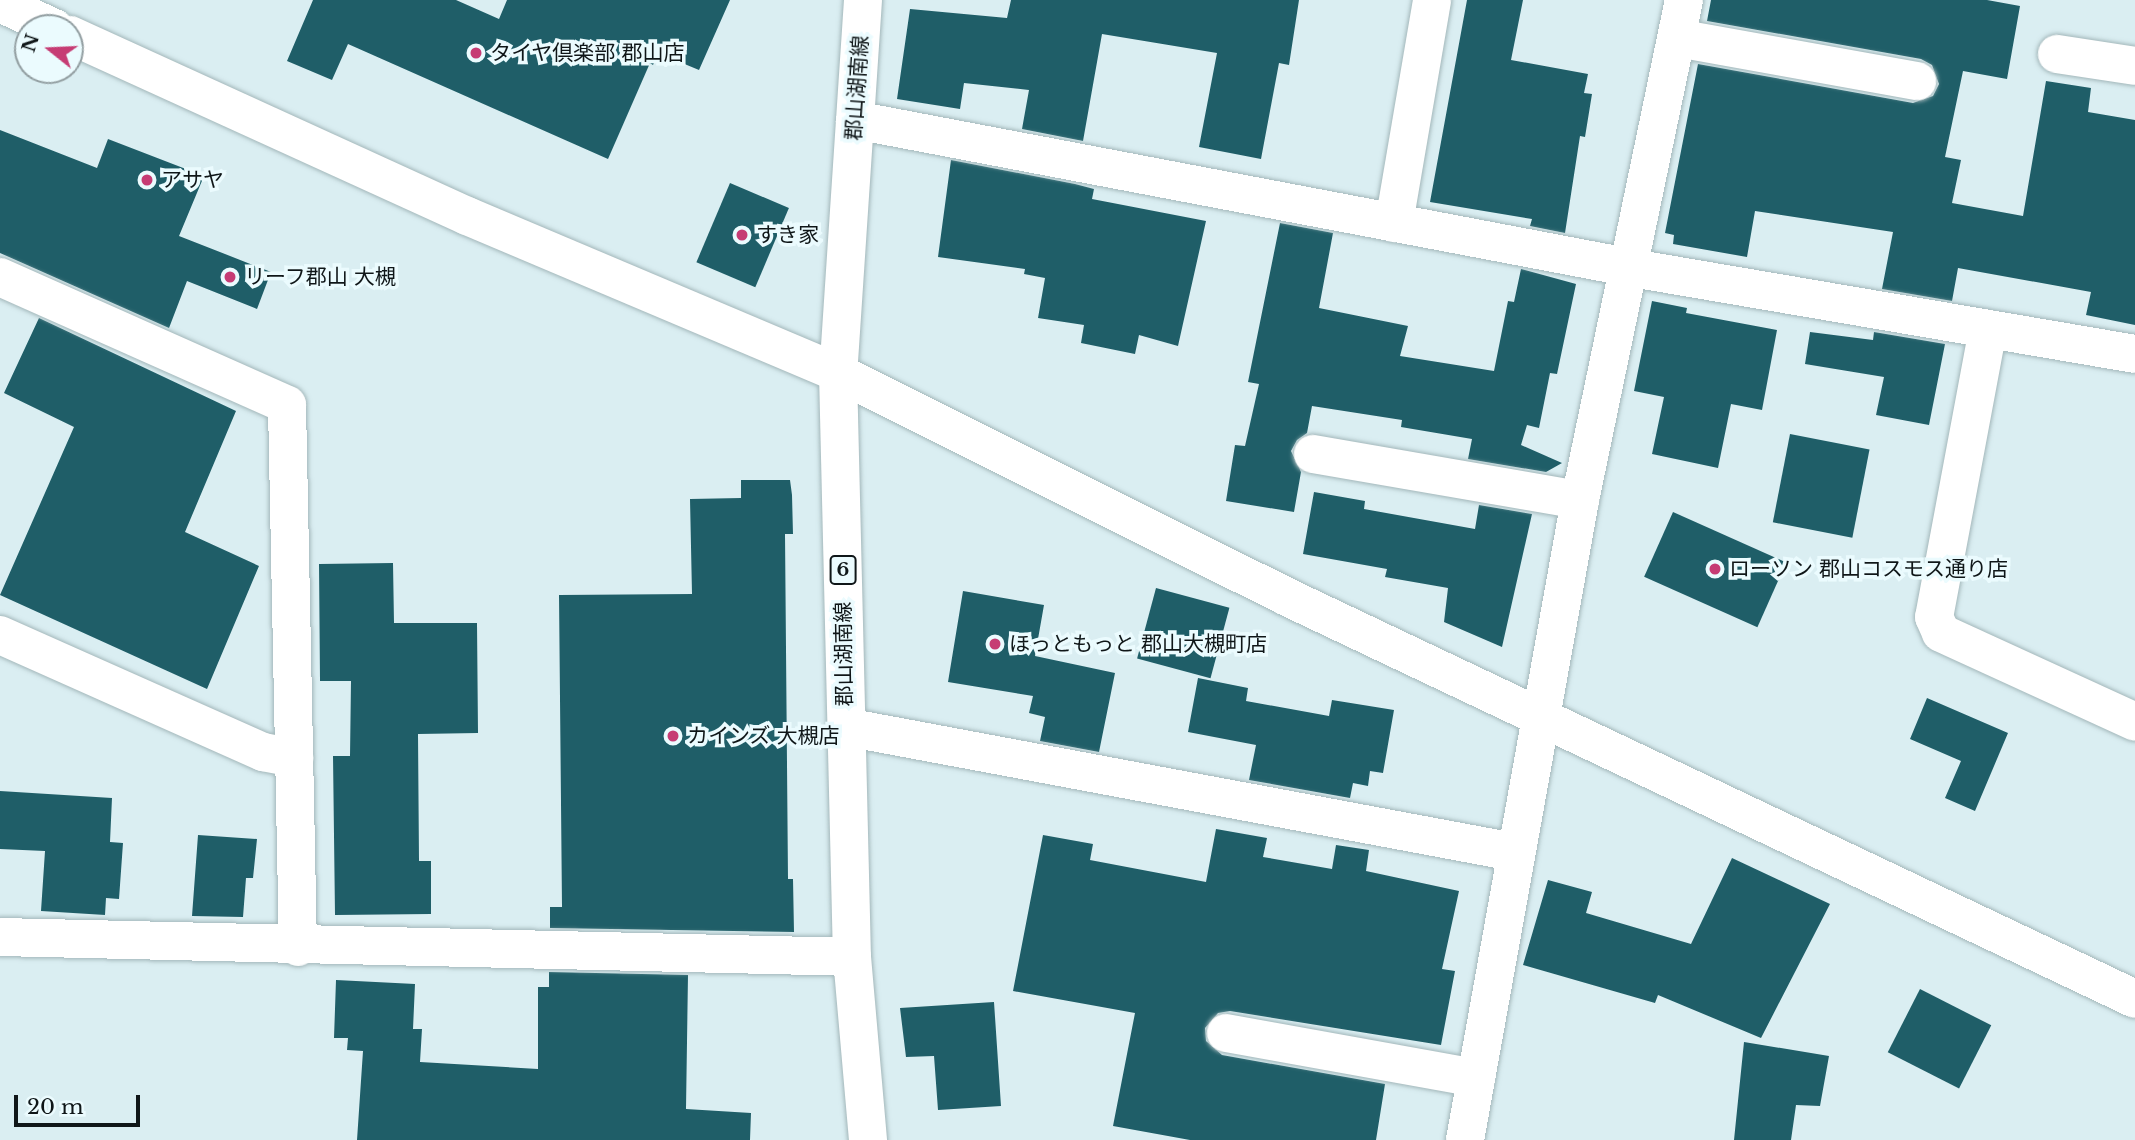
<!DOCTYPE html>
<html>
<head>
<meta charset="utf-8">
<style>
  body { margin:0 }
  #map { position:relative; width:2135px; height:1140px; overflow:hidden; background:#daeef2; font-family:"Libre Baskerville","Noto Sans JP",serif }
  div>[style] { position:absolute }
  .building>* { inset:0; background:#1f5e68; transform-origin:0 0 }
  .roads { filter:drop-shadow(0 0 2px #a3b7ba) drop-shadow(0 0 2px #a3b7ba) }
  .street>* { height:38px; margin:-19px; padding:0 19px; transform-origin:19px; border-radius:19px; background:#fff }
  .secondary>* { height:38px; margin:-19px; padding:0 19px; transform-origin:19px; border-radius:19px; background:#fff }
  .primary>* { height:38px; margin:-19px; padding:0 19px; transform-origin:19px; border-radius:19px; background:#fff }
  .dots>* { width:19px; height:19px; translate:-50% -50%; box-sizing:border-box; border:4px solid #ebfbfe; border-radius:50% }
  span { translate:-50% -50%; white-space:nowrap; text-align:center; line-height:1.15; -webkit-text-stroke:7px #ebfbfe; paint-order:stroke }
  .shield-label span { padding:2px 5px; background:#ebfbfe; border:2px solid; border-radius:5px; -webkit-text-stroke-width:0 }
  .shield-label { font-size:19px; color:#0f1618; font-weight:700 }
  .poi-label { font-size:21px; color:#0f1618 }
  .left { translate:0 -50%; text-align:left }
  .street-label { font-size:21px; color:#0f1618 }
  .north { position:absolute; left:14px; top:14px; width:70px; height:70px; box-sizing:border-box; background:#ebfbfe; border:2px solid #939fa2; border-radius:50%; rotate:288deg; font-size:19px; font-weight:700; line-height:28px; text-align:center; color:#0f1618 }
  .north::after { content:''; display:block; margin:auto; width:24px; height:32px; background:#c63c74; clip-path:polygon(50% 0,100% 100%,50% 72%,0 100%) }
  .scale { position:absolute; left:14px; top:1095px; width:126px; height:32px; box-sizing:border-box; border:4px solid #0f1618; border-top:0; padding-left:9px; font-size:21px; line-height:24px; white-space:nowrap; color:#0f1618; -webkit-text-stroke:5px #ebfbfe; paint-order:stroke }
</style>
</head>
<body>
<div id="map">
  <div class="building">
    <div style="clip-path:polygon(313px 0,456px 0,499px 19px,507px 0,730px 0,699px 70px,658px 53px,653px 65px,650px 63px,608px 159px,348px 44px,332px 80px,287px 61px)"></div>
    <div style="clip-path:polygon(1011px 0,1299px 0,1289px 65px,1279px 63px,1261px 159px,1199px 147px,1217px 53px,1102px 34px,1083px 141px,1022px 129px,1029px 90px,964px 83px,960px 109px,897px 99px,910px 9px,1007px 18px)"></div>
    <div style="clip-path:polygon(1467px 0,1523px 0,1511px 60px,1588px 74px,1584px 93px,1592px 94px,1585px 137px,1580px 136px,1565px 233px,1530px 226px,1532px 219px,1430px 202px)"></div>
    <div style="clip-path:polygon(1711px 0,1987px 0,2020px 6px,2007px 79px,1963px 71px,1945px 157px,1961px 160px,1952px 203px,2023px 216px,2046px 81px,2091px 88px,2088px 112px,2135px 120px,2135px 325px,2086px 315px,2091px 292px,1958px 268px,1952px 301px,1882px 289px,1893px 232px,1755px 211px,1747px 257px,1673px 244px,1674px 235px,1665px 233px,1698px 64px,1913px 103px,1933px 96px,1939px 84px,1932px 65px,1921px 59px,1707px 21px)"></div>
    <div style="clip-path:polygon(0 130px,97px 168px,108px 139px,204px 176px,179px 236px,271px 272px,257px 309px,187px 281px,169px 328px,0 253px)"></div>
    <div style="clip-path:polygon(951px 160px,1075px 184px,1094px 189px,1092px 199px,1206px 221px,1178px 346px,1139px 335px,1135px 354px,1081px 343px,1084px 325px,1038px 318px,1045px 278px,1024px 274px,1025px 269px,938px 257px)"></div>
    <div style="left:730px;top:183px;width:64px;height:86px;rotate:23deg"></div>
    <div style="clip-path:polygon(1280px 223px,1333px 233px,1319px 308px,1408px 326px,1400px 356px,1494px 371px,1508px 301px,1514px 302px,1521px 269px,1576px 284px,1557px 374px,1550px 373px,1539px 428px,1527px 425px,1521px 445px,1562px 463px,1546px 472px,1468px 459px,1472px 439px,1401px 427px,1402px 420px,1312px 406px,1307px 433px,1297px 440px,1291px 451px,1301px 472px,1294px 512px,1226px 501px,1235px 445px,1245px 446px,1259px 384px,1248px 382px)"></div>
    <div style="clip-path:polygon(1652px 301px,1687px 308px,1686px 313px,1777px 330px,1762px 410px,1731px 404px,1718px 468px,1652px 454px,1664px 397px,1634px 391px)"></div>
    <div style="clip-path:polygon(39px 318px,236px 411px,185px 532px,259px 566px,207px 689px,0 595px,74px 427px,4px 393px)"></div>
    <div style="clip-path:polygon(1810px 332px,1873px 340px,1874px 332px,1945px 344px,1929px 425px,1876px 415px,1884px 377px,1805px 364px)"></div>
    <div style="left:1790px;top:434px;width:81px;height:90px;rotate:11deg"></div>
    <div style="clip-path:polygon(741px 480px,790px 480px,792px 495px,793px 534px,785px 534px,788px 879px,793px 879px,794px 932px,550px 928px,550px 907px,562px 907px,559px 595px,692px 594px,690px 499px,741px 498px)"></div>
    <div style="clip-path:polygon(1314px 492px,1365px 501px,1364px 509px,1475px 529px,1479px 505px,1532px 514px,1502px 647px,1444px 622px,1448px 588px,1385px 577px,1387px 569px,1303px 554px)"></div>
    <div style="left:1673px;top:512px;width:124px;height:71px;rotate:24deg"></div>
    <div style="clip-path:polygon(393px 563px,394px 623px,477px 623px,478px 733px,418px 734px,419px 861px,431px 861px,431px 914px,335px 915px,333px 756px,350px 756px,351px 681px,320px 681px,319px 564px)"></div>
    <div style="left:1156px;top:588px;width:76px;height:73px;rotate:15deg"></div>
    <div style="clip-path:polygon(963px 591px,1044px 605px,1035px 656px,1115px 673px,1099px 752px,1040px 741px,1045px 717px,1029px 713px,1033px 696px,948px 682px)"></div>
    <div style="clip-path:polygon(1198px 678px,1248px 688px,1246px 701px,1329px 716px,1332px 700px,1394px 710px,1383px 773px,1370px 771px,1368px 786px,1353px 783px,1350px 798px,1249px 780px,1256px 745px,1188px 732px)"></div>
    <div style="clip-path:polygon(1927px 698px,2008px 733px,1975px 811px,1945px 798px,1961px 761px,1910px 739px)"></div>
    <div style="clip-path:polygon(0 791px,112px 798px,110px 842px,123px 843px,119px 899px,106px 898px,105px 915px,41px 911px,45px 851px,0 849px)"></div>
    <div style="clip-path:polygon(1216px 829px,1267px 838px,1263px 857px,1332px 869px,1336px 845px,1369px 850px,1366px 871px,1459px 891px,1442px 969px,1455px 971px,1441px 1045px,1230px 1011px,1218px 1013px,1205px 1028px,1206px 1041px,1222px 1055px,1385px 1084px,1376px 1140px,1190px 1140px,1113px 1126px,1135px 1013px,1013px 991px,1043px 835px,1093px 844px,1090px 860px,1206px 882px)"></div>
    <div style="clip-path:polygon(198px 835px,257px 839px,253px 878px,246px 878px,243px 917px,192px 916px)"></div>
    <div style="clip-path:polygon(1732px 858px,1830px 904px,1761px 1038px,1658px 995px,1655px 1003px,1523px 965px,1548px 880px,1592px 892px,1586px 913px,1691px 944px)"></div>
    <div style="clip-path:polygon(549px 972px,688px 975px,686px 1109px,751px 1113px,750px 1140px,357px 1140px,363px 1051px,347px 1050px,348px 1038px,334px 1038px,336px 980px,415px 984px,413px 1029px,422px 1029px,420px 1062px,538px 1069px,538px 987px,549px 987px)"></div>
    <div style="left:1920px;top:989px;width:80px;height:71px;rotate:27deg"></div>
    <div style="clip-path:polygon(994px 1002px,1001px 1106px,938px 1110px,934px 1056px,906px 1057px,900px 1008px)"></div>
    <div style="clip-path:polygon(1744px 1042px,1829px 1056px,1820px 1106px,1796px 1105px,1791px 1140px,1734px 1140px)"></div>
  </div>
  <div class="roads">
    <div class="street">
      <div style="left:1677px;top:38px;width:244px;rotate:10.2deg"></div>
      <div style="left:2057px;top:54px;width:79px;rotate:8.7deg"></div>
      <div style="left:855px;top:120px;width:791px;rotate:10.78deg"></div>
      <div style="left:1632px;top:268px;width:510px;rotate:9.7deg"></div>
      <div style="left:1394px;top:223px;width:226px;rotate:-80.3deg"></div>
      <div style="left:0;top:277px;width:314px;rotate:24deg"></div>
      <div style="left:287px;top:405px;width:542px;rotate:88.84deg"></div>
      <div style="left:1988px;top:329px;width:293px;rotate:100.6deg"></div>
      <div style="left:1934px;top:617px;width:17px;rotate:66deg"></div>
      <div style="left:1941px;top:633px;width:213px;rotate:24.6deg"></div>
      <div style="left:1313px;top:454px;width:271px;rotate:9.8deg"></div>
      <div style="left:0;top:635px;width:288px;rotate:24deg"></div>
      <div style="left:263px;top:752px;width:32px;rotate:11deg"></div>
      <div style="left:846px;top:727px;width:680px;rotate:10.6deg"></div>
      <div style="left:0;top:937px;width:852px;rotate:1.34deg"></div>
      <div style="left:1226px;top:1033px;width:254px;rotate:10.2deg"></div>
      <div style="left:1465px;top:1140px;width:650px;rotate:-79.81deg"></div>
      <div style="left:1580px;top:500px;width:511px;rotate:-78.25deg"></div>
    </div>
    <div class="secondary">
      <div style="left:0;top:3px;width:60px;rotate:24.8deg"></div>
      <div style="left:70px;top:35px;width:436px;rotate:24.5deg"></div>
      <div style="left:467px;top:216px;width:403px;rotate:22.9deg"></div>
      <div style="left:838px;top:373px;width:502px;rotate:26.51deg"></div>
      <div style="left:1287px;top:597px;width:938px;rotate:25.36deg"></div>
    </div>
    <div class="primary">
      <div style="left:863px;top:0;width:374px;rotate:93.8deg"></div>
      <div style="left:838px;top:373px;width:584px;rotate:88.63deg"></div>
      <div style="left:852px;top:957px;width:184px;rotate:85deg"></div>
    </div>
  </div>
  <div class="dots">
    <div style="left:476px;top:53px;background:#c63c74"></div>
    <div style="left:147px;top:180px;background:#c63c74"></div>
    <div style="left:742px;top:235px;background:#c63c74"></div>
    <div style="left:230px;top:277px;background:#c63c74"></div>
    <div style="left:1715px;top:569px;background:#c63c74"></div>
    <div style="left:995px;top:644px;background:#c63c74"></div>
    <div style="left:673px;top:736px;background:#c63c74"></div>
  </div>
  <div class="shield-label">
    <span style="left:843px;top:570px">6</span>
  </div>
  <div class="poi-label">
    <span class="left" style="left:490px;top:53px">タイヤ倶楽部 郡山店</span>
    <span class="left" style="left:161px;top:180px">アサヤ</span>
    <span class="left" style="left:756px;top:235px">すき家</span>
    <span class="left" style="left:244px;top:277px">リーフ郡山 大槻</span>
    <span class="left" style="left:1729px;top:569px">ローソン 郡山コスモス通り店</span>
    <span class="left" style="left:1009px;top:644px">ほっともっと 郡山大槻町店</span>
    <span class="left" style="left:687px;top:736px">カインズ 大槻店</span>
  </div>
  <div class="street-label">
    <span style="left:857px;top:88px;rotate:-86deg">郡山湖南線</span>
    <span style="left:844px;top:654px;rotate:-91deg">郡山湖南線</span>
  </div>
  <div class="north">N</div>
  <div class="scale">20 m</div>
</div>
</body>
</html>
